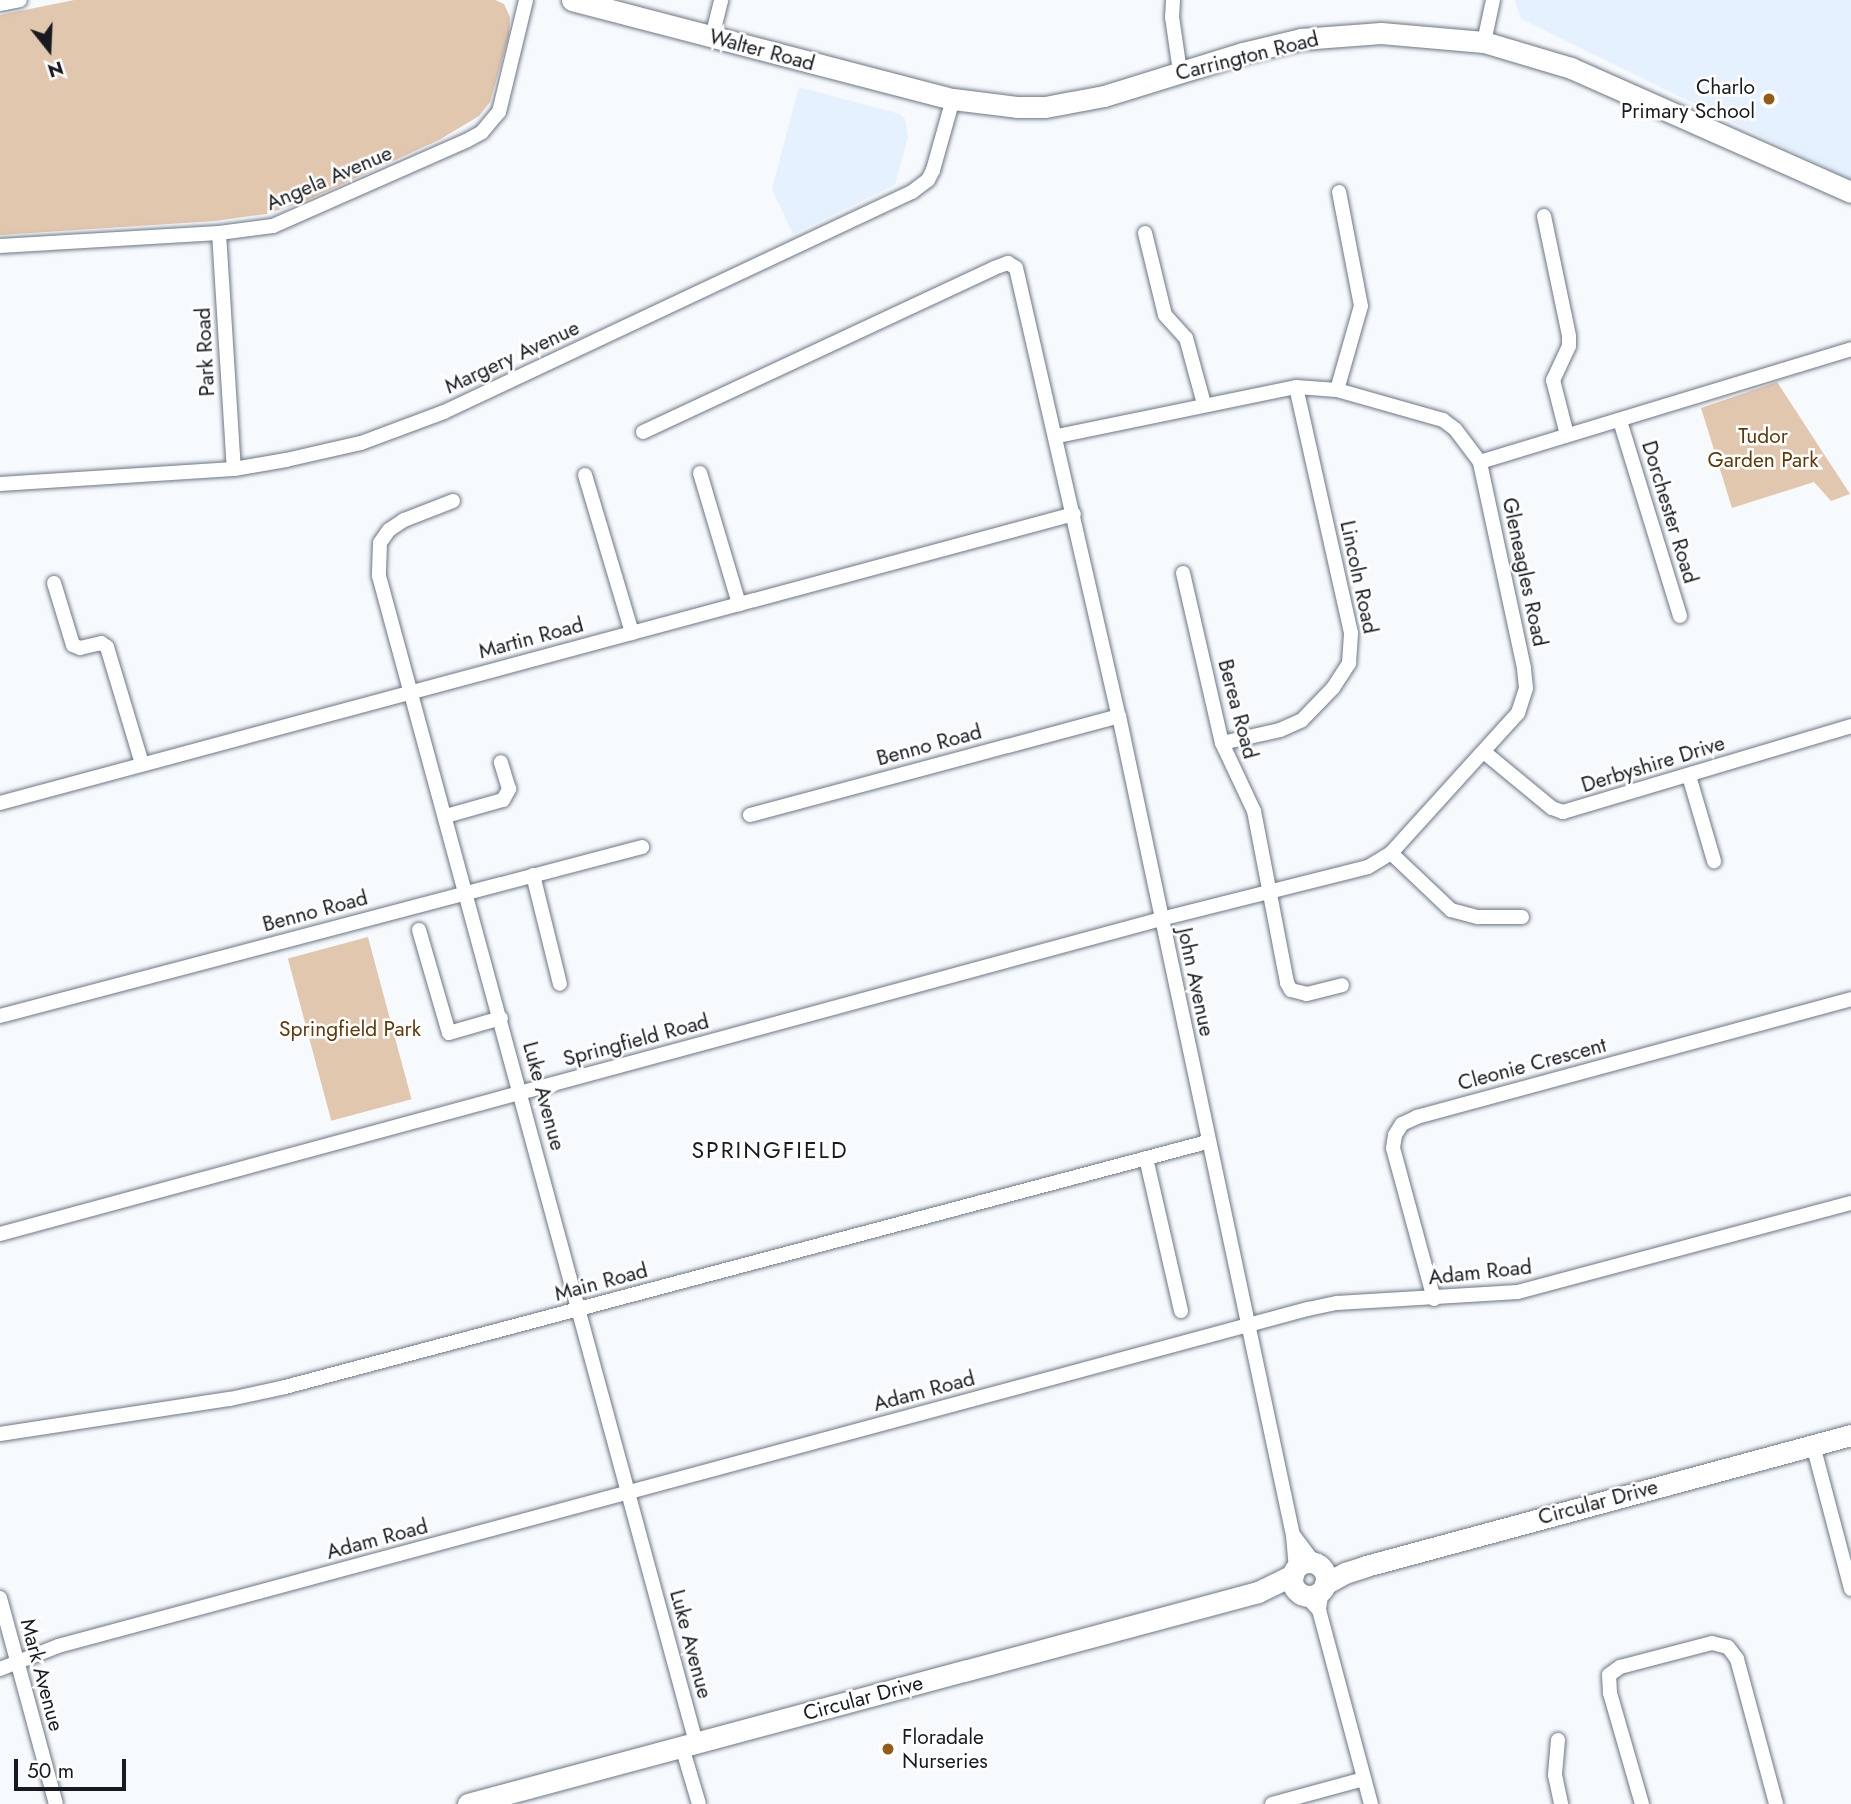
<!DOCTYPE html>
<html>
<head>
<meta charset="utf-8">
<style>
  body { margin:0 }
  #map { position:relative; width:1851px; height:1804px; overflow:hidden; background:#f7fafd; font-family:Jost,sans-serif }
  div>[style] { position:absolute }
  .built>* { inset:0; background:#e5f1fe }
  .green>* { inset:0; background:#e2c7af; transform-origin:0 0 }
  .roads { filter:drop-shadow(0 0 2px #6b7785) drop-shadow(0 0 2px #6b7785) }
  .street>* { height:14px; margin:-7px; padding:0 7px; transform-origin:7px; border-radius:7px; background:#fff }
  .secondary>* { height:21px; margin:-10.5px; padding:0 10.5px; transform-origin:10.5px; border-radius:10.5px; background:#fff }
  .secondary>.ring { margin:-10.5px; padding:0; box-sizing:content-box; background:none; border:21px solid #fff; border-radius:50% }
  .dots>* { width:19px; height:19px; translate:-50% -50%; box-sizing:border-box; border:4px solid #fff; border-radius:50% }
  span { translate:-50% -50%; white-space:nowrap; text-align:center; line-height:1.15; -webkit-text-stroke:5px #fff; paint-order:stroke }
  .street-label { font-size:21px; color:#171b21 }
  .poi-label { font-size:21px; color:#171b21 }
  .right { translate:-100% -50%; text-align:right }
  .left { translate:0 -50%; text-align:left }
  .park-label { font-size:21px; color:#623906 }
  .neighbourhood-label { font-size:23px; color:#171b21; letter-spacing:2px }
  .north { position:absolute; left:14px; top:14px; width:70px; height:70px; -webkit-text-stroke:5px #fff; paint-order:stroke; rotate:162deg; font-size:19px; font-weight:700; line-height:28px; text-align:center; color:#171b21 }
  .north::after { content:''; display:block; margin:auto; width:24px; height:32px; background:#171b21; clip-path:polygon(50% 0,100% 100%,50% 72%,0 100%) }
  .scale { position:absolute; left:14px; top:1759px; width:112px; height:32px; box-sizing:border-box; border:4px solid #171b21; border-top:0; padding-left:9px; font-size:21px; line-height:24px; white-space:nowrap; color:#171b21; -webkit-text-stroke:5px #fff; paint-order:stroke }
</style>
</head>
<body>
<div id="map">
  <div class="built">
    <div style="clip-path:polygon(1515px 0,1851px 0,1851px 180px,1521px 19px)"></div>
    <div style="clip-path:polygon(799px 87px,900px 114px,905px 119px,908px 137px,895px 185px,793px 234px,772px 189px)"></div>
  </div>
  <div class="green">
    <div style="clip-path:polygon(74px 0,495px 0,504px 4px,510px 17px,509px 35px,490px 102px,479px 116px,439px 140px,303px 202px,266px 214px,215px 221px,0 235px,0 15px)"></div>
    <div style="clip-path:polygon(1777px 382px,1850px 494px,1831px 501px,1814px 482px,1732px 508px,1701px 408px)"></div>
    <div style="left:368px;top:937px;width:168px;height:83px;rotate:75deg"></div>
  </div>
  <div class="roads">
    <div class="street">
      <div style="left:1173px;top:0;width:17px;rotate:93deg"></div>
      <div style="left:1172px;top:17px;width:55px;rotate:81.6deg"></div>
      <div style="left:0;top:4px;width:20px;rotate:-11deg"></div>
      <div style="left:712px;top:37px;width:38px;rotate:-76deg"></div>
      <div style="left:1484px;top:42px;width:43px;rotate:-77.9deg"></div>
      <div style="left:1544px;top:216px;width:123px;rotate:78.2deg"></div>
      <div style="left:1569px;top:336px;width:10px;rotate:90deg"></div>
      <div style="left:1569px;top:346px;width:38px;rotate:115deg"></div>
      <div style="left:1553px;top:380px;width:57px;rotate:75.7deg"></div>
      <div style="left:219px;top:233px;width:236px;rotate:86.4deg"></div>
      <div style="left:1145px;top:233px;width:84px;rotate:76.3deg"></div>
      <div style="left:1165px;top:315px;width:31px;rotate:48deg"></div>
      <div style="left:1186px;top:338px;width:68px;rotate:74.7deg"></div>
      <div style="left:0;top:246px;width:219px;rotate:-3.4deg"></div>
      <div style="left:219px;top:233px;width:54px;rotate:-7.4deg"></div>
      <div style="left:273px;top:226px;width:211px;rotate:-23.8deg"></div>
      <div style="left:466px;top:141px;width:18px;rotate:-29deg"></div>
      <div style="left:482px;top:132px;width:26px;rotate:-50deg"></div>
      <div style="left:499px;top:112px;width:115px;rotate:-76.4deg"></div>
      <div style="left:1337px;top:390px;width:87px;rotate:-74.1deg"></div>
      <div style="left:1361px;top:306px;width:116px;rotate:-100.9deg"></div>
      <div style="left:1620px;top:421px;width:204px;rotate:72.9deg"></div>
      <div style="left:643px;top:432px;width:387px;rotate:-25deg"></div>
      <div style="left:994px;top:268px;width:15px;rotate:-20deg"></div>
      <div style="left:1008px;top:263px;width:9px;rotate:32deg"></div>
      <div style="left:1016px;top:268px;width:460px;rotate:77.1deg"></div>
      <div style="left:1119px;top:716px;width:837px;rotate:78.01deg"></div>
      <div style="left:1293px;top:1535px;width:34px;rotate:85deg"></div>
      <div style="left:1480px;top:462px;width:388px;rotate:-16.9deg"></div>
      <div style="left:700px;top:473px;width:137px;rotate:73.4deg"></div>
      <div style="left:585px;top:475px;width:165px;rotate:73.4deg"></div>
      <div style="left:0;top:484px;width:234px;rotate:-3.7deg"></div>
      <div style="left:234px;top:469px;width:53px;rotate:-9.8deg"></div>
      <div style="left:286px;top:460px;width:77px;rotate:-12.8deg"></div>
      <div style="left:361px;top:443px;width:89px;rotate:-20.5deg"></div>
      <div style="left:444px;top:412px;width:517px;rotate:-25.18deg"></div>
      <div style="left:912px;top:192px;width:20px;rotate:-37deg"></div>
      <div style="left:928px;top:180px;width:11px;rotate:-63deg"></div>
      <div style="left:933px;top:170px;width:74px;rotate:-74.3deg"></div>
      <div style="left:453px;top:501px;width:53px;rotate:158.8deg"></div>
      <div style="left:404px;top:520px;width:18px;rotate:146deg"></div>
      <div style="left:389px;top:530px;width:16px;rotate:125deg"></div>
      <div style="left:380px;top:543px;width:33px;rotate:92deg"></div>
      <div style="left:379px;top:576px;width:1209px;rotate:74.8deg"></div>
      <div style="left:1183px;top:573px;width:174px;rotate:77.1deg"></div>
      <div style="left:1222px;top:743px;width:75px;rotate:64.8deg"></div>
      <div style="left:1254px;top:811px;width:175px;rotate:79.1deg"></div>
      <div style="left:1287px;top:983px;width:8px;rotate:60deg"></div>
      <div style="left:1291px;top:990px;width:16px;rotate:14deg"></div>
      <div style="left:1307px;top:994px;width:36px;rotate:-14deg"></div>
      <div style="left:54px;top:583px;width:65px;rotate:73deg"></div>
      <div style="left:73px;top:645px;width:8px;rotate:23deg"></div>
      <div style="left:80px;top:648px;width:22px;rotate:-13deg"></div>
      <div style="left:101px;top:643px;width:7px;rotate:34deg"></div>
      <div style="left:107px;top:647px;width:122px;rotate:73.3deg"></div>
      <div style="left:1222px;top:743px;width:59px;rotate:-12.6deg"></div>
      <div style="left:1280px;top:730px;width:24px;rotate:-24deg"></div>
      <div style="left:1302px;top:720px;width:45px;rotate:-45.9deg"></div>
      <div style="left:1333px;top:688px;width:30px;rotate:-57deg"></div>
      <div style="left:1349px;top:663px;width:30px;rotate:-86deg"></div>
      <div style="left:1351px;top:633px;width:252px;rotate:-102.6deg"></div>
      <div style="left:1484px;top:752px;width:88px;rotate:39.5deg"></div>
      <div style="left:1552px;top:808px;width:12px;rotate:20deg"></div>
      <div style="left:1563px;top:812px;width:301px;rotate:-16.6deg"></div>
      <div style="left:1689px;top:776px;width:89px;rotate:73.6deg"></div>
      <div style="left:0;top:803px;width:1112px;rotate:-15.06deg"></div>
      <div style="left:750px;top:815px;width:382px;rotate:-15deg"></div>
      <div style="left:446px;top:816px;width:59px;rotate:-15.7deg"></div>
      <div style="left:503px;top:800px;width:13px;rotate:-61deg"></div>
      <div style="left:509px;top:789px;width:28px;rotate:-107deg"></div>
      <div style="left:1391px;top:853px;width:83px;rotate:43.5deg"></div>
      <div style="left:1451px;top:910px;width:28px;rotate:15deg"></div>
      <div style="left:1478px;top:917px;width:44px"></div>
      <div style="left:533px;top:875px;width:112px;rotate:76.1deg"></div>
      <div style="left:419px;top:930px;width:107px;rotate:73.8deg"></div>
      <div style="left:449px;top:1033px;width:54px;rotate:-16.1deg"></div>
      <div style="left:0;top:1016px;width:664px;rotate:-14.75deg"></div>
      <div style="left:1146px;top:1158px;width:157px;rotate:77.1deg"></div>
      <div style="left:0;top:1234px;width:1203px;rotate:-15.18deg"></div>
      <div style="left:1161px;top:919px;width:213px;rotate:-14.1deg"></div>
      <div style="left:1368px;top:867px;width:27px;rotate:-31deg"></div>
      <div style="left:1391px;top:853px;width:189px;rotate:-47.8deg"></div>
      <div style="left:1518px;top:713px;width:26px;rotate:-72deg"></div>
      <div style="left:1526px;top:688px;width:20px;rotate:-96deg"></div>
      <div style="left:1524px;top:668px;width:211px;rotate:-102.1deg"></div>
      <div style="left:1480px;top:462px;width:41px;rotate:-127.1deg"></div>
      <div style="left:1455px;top:429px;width:15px;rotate:-143deg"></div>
      <div style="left:1443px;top:420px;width:110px;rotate:-164.2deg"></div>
      <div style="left:1337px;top:390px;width:41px;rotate:-175.8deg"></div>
      <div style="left:1296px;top:387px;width:244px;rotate:168.4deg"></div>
      <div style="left:1434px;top:1299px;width:156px;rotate:-105.2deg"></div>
      <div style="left:1393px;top:1148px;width:13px;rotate:-81deg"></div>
      <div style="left:1395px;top:1135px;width:13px;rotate:-58deg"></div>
      <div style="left:1402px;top:1124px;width:17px;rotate:-25deg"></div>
      <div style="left:1417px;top:1117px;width:450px;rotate:-15.2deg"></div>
      <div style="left:0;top:1434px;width:233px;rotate:-8.7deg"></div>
      <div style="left:230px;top:1399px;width:56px;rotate:-12.3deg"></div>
      <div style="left:285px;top:1387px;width:954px;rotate:-14.88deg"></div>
      <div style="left:1813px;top:1445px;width:149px;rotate:75.2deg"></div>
      <div style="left:1294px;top:1536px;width:34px;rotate:53deg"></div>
      <div style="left:1322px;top:1590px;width:20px;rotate:99deg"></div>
      <div style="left:1319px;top:1610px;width:201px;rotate:75deg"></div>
      <div style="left:1305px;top:1595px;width:21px;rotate:47deg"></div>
      <div style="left:0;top:1598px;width:213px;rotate:74.8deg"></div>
      <div style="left:0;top:1669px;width:62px;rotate:-21.6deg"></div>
      <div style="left:58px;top:1646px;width:1295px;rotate:-15.09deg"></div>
      <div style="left:1308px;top:1309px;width:30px;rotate:-12deg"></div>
      <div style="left:1337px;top:1303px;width:181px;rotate:-3.5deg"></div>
      <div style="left:1518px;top:1292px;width:345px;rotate:-15deg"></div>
      <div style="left:1558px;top:1740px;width:35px;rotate:95deg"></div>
      <div style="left:1555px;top:1775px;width:30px;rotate:78deg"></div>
      <div style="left:682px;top:1747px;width:59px;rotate:73.4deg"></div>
      <div style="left:1272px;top:1804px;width:95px;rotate:-15.2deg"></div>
      <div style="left:1642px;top:1804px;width:116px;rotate:-106.1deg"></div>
      <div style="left:1610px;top:1693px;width:18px;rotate:-93deg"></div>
      <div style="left:1609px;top:1675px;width:14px;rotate:-36deg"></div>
      <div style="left:1620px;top:1667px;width:95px;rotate:-14.6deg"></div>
      <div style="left:1712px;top:1643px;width:16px;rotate:14deg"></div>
      <div style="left:1728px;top:1647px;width:15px;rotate:53deg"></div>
      <div style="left:1737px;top:1659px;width:150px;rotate:74.9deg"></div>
    </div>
    <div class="secondary">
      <div style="left:572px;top:0;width:394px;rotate:14.6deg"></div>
      <div style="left:953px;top:99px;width:64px;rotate:7.1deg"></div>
      <div style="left:1017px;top:107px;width:28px"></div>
      <div style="left:1045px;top:107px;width:60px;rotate:-10.6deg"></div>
      <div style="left:1104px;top:96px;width:145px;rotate:-17.2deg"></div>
      <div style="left:1243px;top:53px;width:60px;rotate:-13.6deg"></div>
      <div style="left:1301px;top:39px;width:80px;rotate:-4.3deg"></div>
      <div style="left:1381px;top:33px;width:103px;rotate:5deg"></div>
      <div style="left:1484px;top:42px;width:91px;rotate:16.6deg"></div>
      <div style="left:1571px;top:68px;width:306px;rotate:23.9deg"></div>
      <div class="ring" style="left:1292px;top:1562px;width:13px;height:13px"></div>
      <div style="left:1325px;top:1584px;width:23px;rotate:-29deg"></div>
      <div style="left:1345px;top:1573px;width:22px;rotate:-18deg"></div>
      <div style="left:1366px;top:1566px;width:502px;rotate:-15.12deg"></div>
      <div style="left:468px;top:1804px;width:818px;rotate:-15.02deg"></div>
      <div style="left:1258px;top:1592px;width:39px;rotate:-26deg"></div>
    </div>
  </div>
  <div class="dots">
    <div style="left:1769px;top:99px;background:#955c19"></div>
    <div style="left:888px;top:1749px;background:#955c19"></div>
  </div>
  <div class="street-label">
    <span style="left:762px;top:50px;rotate:15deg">Walter Road</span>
    <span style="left:1247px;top:56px;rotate:-14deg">Carrington Road</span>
    <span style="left:329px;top:178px;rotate:-23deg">Angela Avenue</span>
    <span style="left:205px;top:352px;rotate:-93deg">Park Road</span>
    <span style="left:512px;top:357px;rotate:-25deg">Margery Avenue</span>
    <span style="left:1670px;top:512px;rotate:73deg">Dorchester Road</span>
    <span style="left:1525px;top:572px;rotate:78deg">Gleneagles Road</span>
    <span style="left:1359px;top:577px;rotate:78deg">Lincoln Road</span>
    <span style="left:531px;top:638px;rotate:-15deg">Martin Road</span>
    <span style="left:1238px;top:709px;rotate:75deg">Berea Road</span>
    <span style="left:929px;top:745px;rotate:-15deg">Benno Road</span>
    <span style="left:1653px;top:764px;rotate:-17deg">Derbyshire Drive</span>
    <span style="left:315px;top:911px;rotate:-15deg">Benno Road</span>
    <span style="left:1196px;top:982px;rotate:78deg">John Avenue</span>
    <span style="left:636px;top:1040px;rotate:-15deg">Springfield Road</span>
    <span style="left:1532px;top:1064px;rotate:-15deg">Cleonie Crescent</span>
    <span style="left:544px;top:1096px;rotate:75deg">Luke Avenue</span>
    <span style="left:1480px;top:1272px;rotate:-6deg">Adam Road</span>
    <span style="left:601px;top:1282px;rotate:-15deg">Main Road</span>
    <span style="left:924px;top:1391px;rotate:-15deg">Adam Road</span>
    <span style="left:1598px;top:1502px;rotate:-15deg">Circular Drive</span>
    <span style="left:377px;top:1539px;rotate:-15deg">Adam Road</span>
    <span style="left:691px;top:1644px;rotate:75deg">Luke Avenue</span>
    <span style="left:42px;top:1675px;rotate:75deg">Mark Avenue</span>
    <span style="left:863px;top:1698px;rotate:-15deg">Circular Drive</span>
  </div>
  <div class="poi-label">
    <span class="right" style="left:1755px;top:99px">Charlo<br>Primary School</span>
    <span class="left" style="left:902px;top:1749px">Floradale<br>Nurseries</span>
  </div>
  <div class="park-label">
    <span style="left:1763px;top:448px">Tudor<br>Garden Park</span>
    <span style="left:350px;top:1029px">Springfield Park</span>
  </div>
  <div class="neighbourhood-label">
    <span style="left:770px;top:1150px">SPRINGFIELD</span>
  </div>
  <div class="north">N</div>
  <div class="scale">50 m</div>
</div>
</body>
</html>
